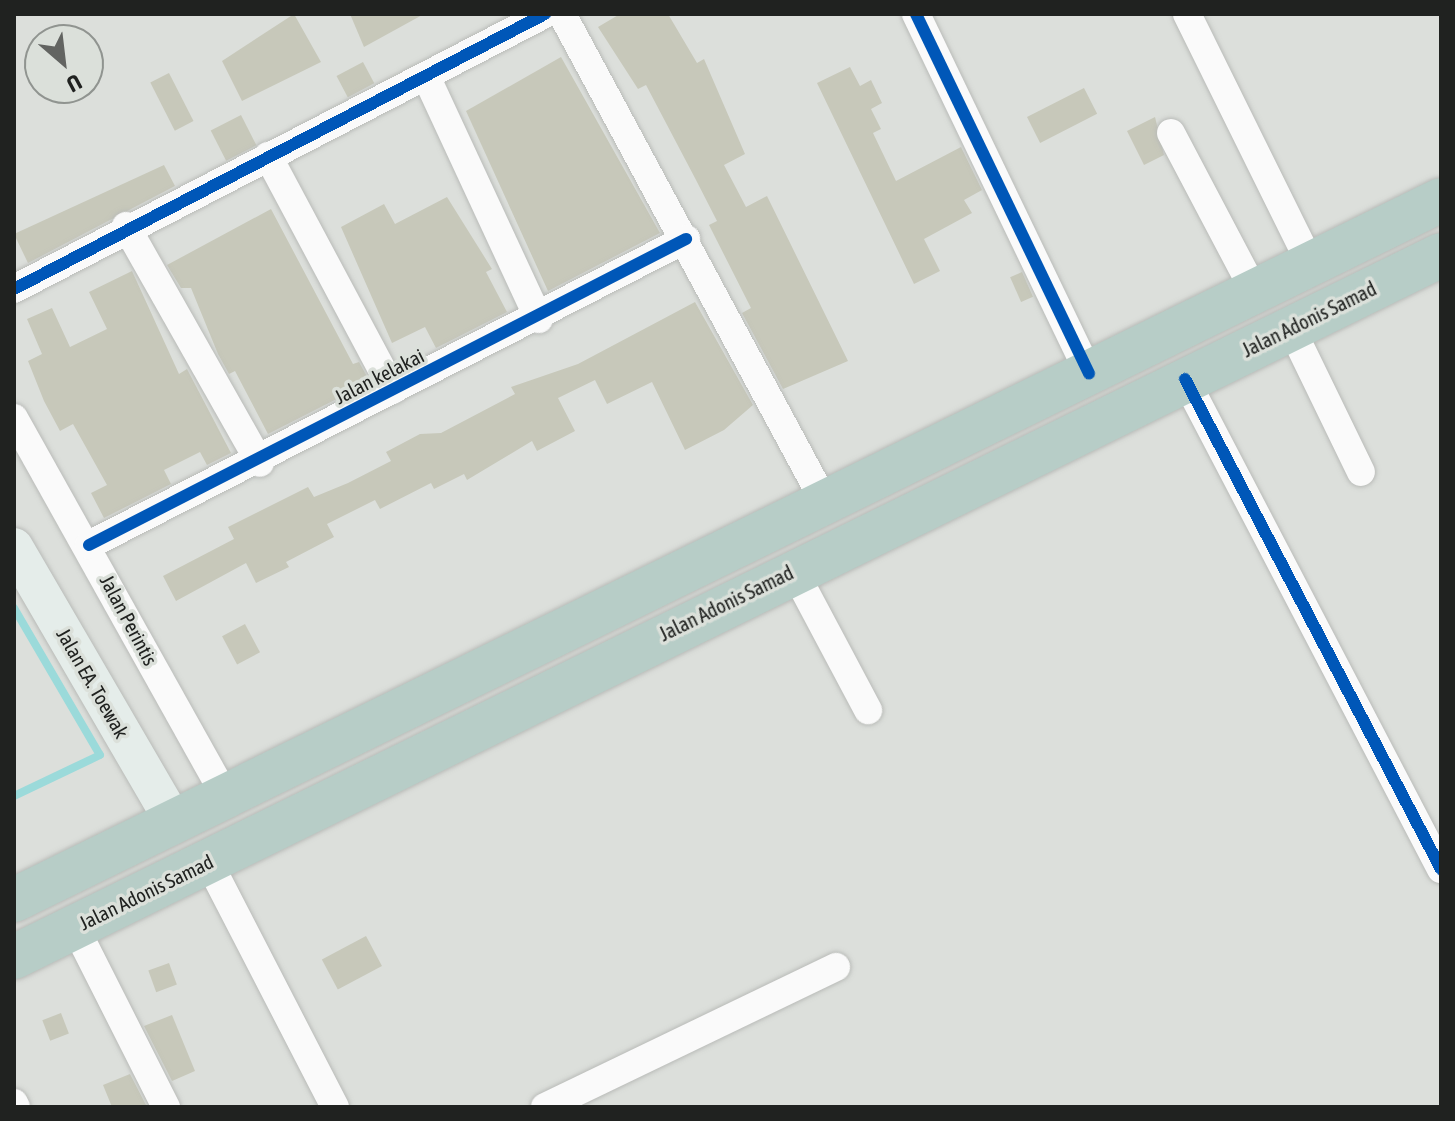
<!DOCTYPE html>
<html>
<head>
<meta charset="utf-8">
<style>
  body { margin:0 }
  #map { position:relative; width:1455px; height:1121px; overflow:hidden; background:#dcdfdb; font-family:"Asap Condensed",sans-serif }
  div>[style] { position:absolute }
  .stream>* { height:8px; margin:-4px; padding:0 4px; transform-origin:4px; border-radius:4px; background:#9bdada }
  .building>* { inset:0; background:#c7c8ba; transform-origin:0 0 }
  .roads { filter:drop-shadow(0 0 2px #b9bbb8) drop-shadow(0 0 2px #b9bbb8) }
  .street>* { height:28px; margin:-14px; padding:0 14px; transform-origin:14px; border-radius:14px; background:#fafafa }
  .secondary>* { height:38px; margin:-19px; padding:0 19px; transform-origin:19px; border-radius:19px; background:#e5edea }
  .highway>* { height:44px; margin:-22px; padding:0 22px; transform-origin:22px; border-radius:22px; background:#b7cdc7 }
  .cycleway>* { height:12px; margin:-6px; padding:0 6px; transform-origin:6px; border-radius:6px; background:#0057b8 }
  span { translate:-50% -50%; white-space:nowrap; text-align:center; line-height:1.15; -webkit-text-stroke:7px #dbe0da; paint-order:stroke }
  .street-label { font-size:20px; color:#202220 }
  .frame { position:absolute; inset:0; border:16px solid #202220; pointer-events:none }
  .north { position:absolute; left:24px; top:24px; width:80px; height:80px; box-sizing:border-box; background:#dbe0da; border:2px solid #909490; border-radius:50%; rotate:152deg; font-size:22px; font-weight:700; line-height:32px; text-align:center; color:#202220 }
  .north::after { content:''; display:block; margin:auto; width:28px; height:36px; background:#626461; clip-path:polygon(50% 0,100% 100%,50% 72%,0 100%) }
</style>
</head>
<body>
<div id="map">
  <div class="stream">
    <div style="left:14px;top:608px;width:170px;rotate:59.7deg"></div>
    <div style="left:100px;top:755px;width:95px;rotate:154.5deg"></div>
  </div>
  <div class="building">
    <div style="clip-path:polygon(294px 14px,321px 62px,242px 101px,222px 61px)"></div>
    <div style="clip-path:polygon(350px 14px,424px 14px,364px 47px)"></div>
    <div style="clip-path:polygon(620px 14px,668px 14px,697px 63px,704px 59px,745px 154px,724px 165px,746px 207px,767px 196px,848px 361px,783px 389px,742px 313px,751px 308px,709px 225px,717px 221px,696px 180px,646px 85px,638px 89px,598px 27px)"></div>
    <div style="clip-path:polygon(561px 57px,660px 233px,548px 291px,466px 111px)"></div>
    <div style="left:363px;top:62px;width:24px;height:30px;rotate:62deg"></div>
    <div style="clip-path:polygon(850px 67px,860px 86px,871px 80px,882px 103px,871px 109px,881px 129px,873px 133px,896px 181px,961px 147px,982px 190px,964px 200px,972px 213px,924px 239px,940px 271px,914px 284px,817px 83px)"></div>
    <div style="left:169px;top:73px;width:54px;height:21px;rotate:63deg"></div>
    <div style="left:1084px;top:88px;width:29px;height:64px;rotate:63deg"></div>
    <div style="left:241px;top:115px;width:34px;height:34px;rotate:63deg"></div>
    <div style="clip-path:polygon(1155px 117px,1164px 155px,1144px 165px,1127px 131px)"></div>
    <div style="clip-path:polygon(164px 165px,175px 186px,28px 263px,14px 234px)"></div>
    <div style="clip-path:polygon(447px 197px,492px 269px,486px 272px,507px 312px,436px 348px,425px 327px,392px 343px,341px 227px,384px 204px,395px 224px)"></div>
    <div style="clip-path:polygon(271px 209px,353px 364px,359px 362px,370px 382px,268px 434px,235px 371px,229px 374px,218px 354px,191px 288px,181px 288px,167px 265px)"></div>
    <div style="clip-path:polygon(132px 271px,179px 374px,187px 369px,231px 453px,207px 465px,200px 452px,164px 470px,171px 484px,104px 518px,91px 493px,107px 485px,73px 424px,60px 431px,44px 401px,28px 361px,42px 354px,27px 319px,52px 308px,70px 347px,107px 329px,89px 292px)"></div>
    <div style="left:1022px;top:272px;width:27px;height:13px;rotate:66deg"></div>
    <div style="clip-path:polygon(695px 302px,753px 405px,724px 430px,685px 450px,652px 382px,607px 404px,595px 380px,558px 398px,575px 431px,537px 451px,532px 441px,467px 480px,464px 474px,434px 489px,431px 483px,380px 509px,375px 500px,327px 524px,334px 537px,286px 562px,289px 567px,256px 583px,246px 563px,176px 601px,163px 576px,234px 539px,228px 527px,308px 487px,314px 497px,348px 483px,391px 461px,386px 452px,420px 434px,441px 433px,515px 394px,511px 387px,578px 364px)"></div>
    <div style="left:245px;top:624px;width:32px;height:26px;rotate:62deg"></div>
    <div style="left:366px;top:936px;width:34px;height:50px;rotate:62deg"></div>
    <div style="left:169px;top:963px;width:23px;height:22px;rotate:70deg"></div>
    <div style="left:61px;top:1013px;width:22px;height:20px;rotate:69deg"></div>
    <div style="clip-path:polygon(172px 1015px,195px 1071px,172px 1081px,144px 1026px)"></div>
    <div style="clip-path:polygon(130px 1074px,147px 1107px,112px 1107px,103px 1085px)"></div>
  </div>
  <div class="roads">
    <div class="street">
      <div style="left:562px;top:14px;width:553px;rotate:61.72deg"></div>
      <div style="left:916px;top:14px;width:399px;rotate:64.3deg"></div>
      <div style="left:1187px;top:14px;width:280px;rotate:63.7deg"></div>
      <div style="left:426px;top:76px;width:268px;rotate:65.1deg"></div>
      <div style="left:1171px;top:133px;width:180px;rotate:62.2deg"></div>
      <div style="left:268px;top:156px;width:265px;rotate:61.9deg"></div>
      <div style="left:126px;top:226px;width:272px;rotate:60.5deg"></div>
      <div style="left:14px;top:289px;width:598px;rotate:-27.38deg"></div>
      <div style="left:1291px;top:328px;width:160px;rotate:64.1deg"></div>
      <div style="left:1185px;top:379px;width:553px;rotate:62.42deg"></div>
      <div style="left:14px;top:418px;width:430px;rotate:60.8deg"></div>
      <div style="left:89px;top:545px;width:671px;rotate:-27.14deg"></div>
      <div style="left:793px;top:569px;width:160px;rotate:62deg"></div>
      <div style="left:208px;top:861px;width:277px;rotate:62.7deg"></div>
      <div style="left:75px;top:927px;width:202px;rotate:63.2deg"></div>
      <div style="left:14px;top:1103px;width:4px;rotate:63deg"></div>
      <div style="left:545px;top:1107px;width:323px;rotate:-25.7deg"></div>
    </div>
    <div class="secondary">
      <div style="left:14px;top:547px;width:315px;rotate:59.8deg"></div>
    </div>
    <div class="highway">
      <div style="left:14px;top:900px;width:1589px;rotate:-26.13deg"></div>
      <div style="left:14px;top:957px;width:1590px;rotate:-26.19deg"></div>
    </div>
  </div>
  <div class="cycleway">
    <div style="left:916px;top:14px;width:399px;rotate:64.3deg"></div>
    <div style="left:14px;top:289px;width:598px;rotate:-27.38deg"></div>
    <div style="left:1185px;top:379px;width:553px;rotate:62.42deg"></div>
    <div style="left:89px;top:545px;width:671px;rotate:-27.14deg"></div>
  </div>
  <div class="street-label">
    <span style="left:1309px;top:319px;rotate:-26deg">Jalan Adonis Samad</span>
    <span style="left:379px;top:376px;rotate:-27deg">Jalan kelakai</span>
    <span style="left:726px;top:603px;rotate:-26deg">Jalan Adonis Samad</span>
    <span style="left:129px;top:620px;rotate:62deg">Jalan Perintis</span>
    <span style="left:93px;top:683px;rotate:60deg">Jalan EA. Toewak</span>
    <span style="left:146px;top:892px;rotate:-26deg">Jalan Adonis Samad</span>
  </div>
  <div class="frame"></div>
  <div class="north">U</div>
</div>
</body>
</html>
